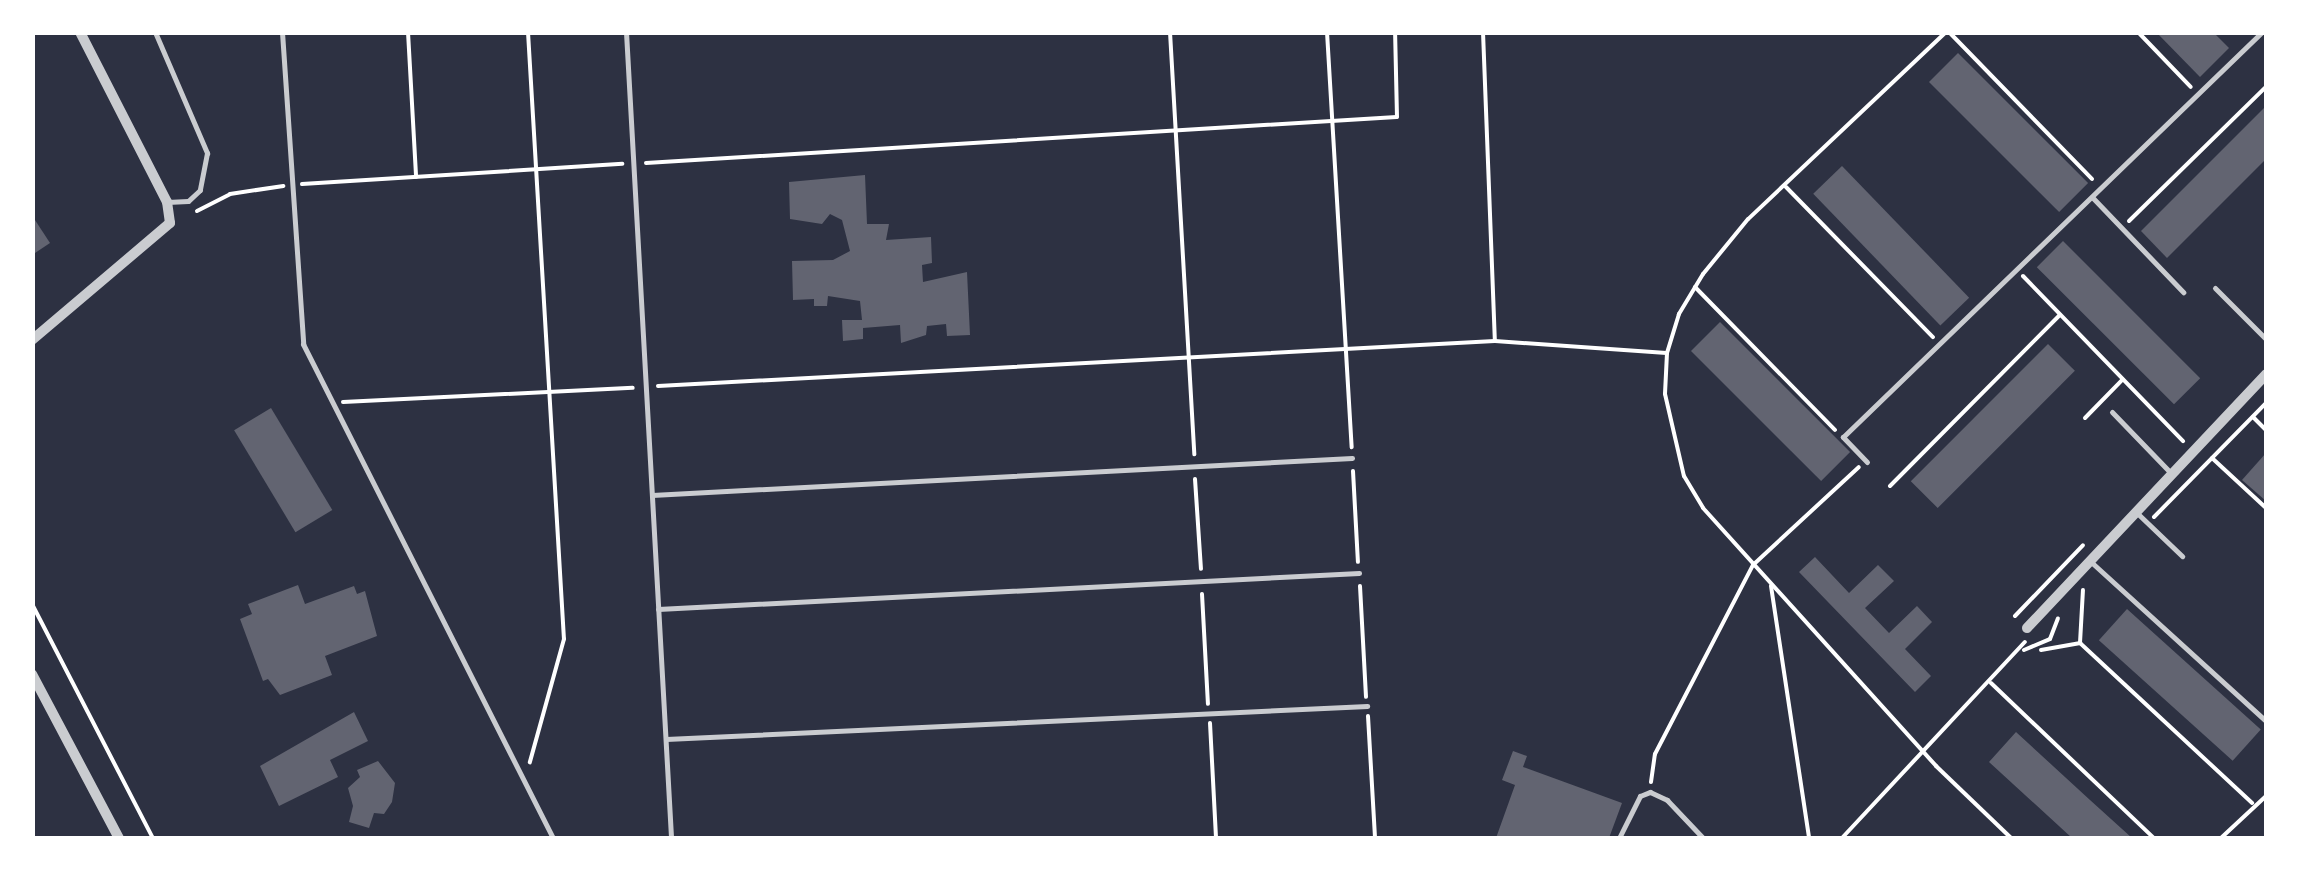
<!DOCTYPE html>
<html>
<head>
<meta charset="utf-8">
<style>
  body { margin:0 }
  #map { position:relative; width:2299px; height:871px; overflow:hidden; background:#2d3142; font-family:"Playfair Display",serif }
  div>[style] { position:absolute }
  .building>* { inset:0; background:#626471; transform-origin:0 0 }
  .path>* { height:4px; margin:-2px; padding:0 2px; transform-origin:2px; border-radius:2px; background:#fff }
  .service>* { height:5px; margin:-2.5px; padding:0 2.5px; transform-origin:2.5px; border-radius:2.5px; background:#caccd0 }
  .minor>* { height:10px; margin:-5px; padding:0 5px; transform-origin:5px; border-radius:5px; background:#caccd0 }
  span { translate:-50% -50%; white-space:nowrap; text-align:center; line-height:1.15; -webkit-text-stroke:9px #fff; paint-order:stroke }
  .frame { position:absolute; inset:0; border:35px solid #fff; pointer-events:none }
</style>
</head>
<body>
<div id="map">
  <div class="building">
    <div style="clip-path:polygon(2156px 32px,2213px 32px,2229px 48px,2200px 77px)"></div>
    <div style="left:1958px;top:53px;width:184px;height:41px;rotate:45deg"></div>
    <div style="clip-path:polygon(2266px 106px,2266px 159px,2167px 258px,2141px 231px)"></div>
    <div style="left:1842px;top:166px;width:183px;height:40px;rotate:46deg"></div>
    <div style="clip-path:polygon(865px 175px,867px 224px,889px 224px,886px 240px,931px 237px,932px 263px,922px 265px,923px 282px,967px 272px,970px 335px,947px 336px,946px 324px,927px 326px,926px 335px,901px 343px,900px 325px,863px 328px,863px 339px,843px 341px,842px 320px,862px 320px,860px 301px,828px 296px,827px 306px,814px 306px,814px 299px,793px 300px,792px 261px,833px 260px,850px 251px,842px 220px,830px 214px,822px 224px,790px 219px,789px 182px)"></div>
    <div style="clip-path:polygon(35px 220px,50px 243px,32px 255px,32px 222px)"></div>
    <div style="left:2063px;top:241px;width:194px;height:37px;rotate:45deg"></div>
    <div style="left:1720px;top:322px;width:184px;height:41px;rotate:45deg"></div>
    <div style="left:2048px;top:344px;width:38px;height:194px;rotate:45deg"></div>
    <div style="left:271px;top:408px;width:119px;height:43px;rotate:59deg"></div>
    <div style="clip-path:polygon(2266px 453px,2266px 501px,2242px 480px)"></div>
    <div style="clip-path:polygon(1815px 557px,1849px 593px,1878px 565px,1894px 581px,1865px 608px,1889px 633px,1917px 606px,1932px 622px,1905px 649px,1931px 676px,1915px 692px,1799px 572px)"></div>
    <div style="clip-path:polygon(298px 585px,305px 604px,354px 586px,357px 594px,365px 591px,377px 636px,325px 656px,332px 675px,280px 695px,268px 679px,263px 681px,240px 619px,252px 614px,248px 604px)"></div>
    <div style="left:2127px;top:609px;width:180px;height:42px;rotate:42deg"></div>
    <div style="clip-path:polygon(354px 712px,368px 741px,330px 760px,338px 777px,279px 806px,260px 766px)"></div>
    <div style="clip-path:polygon(2016px 732px,2090px 800px,2132px 838px,2072px 838px,1989px 762px)"></div>
    <div style="clip-path:polygon(1513px 751px,1527px 756px,1523px 767px,1622px 803px,1609px 838px,1496px 838px,1515px 785px,1502px 780px)"></div>
    <div style="clip-path:polygon(378px 761px,395px 783px,392px 802px,384px 814px,374px 813px,369px 828px,349px 822px,353px 806px,348px 788px,360px 777px,357px 770px)"></div>
  </div>
  <div class="path">
    <div style="left:408px;top:32px;width:145px;rotate:86.8deg"></div>
    <div style="left:528px;top:32px;width:608px;rotate:86.61deg"></div>
    <div style="left:564px;top:639px;width:128px;rotate:105.5deg"></div>
    <div style="left:1170px;top:32px;width:423px;rotate:86.7deg"></div>
    <div style="left:1327px;top:32px;width:416px;rotate:86.6deg"></div>
    <div style="left:1483px;top:32px;width:309px;rotate:87.8deg"></div>
    <div style="left:1946px;top:32px;width:272px;rotate:136.6deg"></div>
    <div style="left:1748px;top:219px;width:71px;rotate:129.3deg"></div>
    <div style="left:1703px;top:274px;width:47px;rotate:121deg"></div>
    <div style="left:1679px;top:314px;width:41px;rotate:107.1deg"></div>
    <div style="left:1667px;top:353px;width:41px;rotate:92.8deg"></div>
    <div style="left:1665px;top:394px;width:84px;rotate:77deg"></div>
    <div style="left:1684px;top:476px;width:37px;rotate:59deg"></div>
    <div style="left:1703px;top:508px;width:348px;rotate:47.9deg"></div>
    <div style="left:1936px;top:766px;width:104px;rotate:43.8deg"></div>
    <div style="left:1949px;top:32px;width:205px;rotate:45.8deg"></div>
    <div style="left:2138px;top:32px;width:76px;rotate:46.1deg"></div>
    <div style="left:646px;top:163px;width:752px;rotate:-3.51deg"></div>
    <div style="left:1397px;top:117px;width:85px;rotate:-91.3deg"></div>
    <div style="left:302px;top:184px;width:321px;rotate:-3.6deg"></div>
    <div style="left:1786px;top:187px;width:210px;rotate:45.6deg"></div>
    <div style="left:197px;top:211px;width:37px;rotate:-27deg"></div>
    <div style="left:230px;top:194px;width:54px;rotate:-8.6deg"></div>
    <div style="left:2129px;top:221px;width:192px;rotate:-44.4deg"></div>
    <div style="left:2023px;top:276px;width:230px;rotate:45.9deg"></div>
    <div style="left:1695px;top:287px;width:200px;rotate:45.6deg"></div>
    <div style="left:658px;top:386px;width:838px;rotate:-3.08deg"></div>
    <div style="left:1495px;top:341px;width:172px;rotate:4deg"></div>
    <div style="left:343px;top:402px;width:290px;rotate:-2.8deg"></div>
    <div style="left:2253px;top:417px;width:18px;rotate:45deg"></div>
    <div style="left:2085px;top:418px;width:54px;rotate:-45.7deg"></div>
    <div style="left:2212px;top:458px;width:74px;rotate:42.8deg"></div>
    <div style="left:1353px;top:471px;width:91px;rotate:86.9deg"></div>
    <div style="left:1195px;top:479px;width:90px;rotate:86.2deg"></div>
    <div style="left:1890px;top:486px;width:241px;rotate:-45.2deg"></div>
    <div style="left:2266px;top:512px;width:53px;rotate:90deg"></div>
    <div style="left:2154px;top:517px;width:160px;rotate:-45.5deg"></div>
    <div style="left:1360px;top:586px;width:111px;rotate:86.9deg"></div>
    <div style="left:1771px;top:586px;width:255px;rotate:81.4deg"></div>
    <div style="left:1202px;top:594px;width:110px;rotate:86.9deg"></div>
    <div style="left:32px;top:604px;width:263px;rotate:62.7deg"></div>
    <div style="left:2015px;top:616px;width:98px;rotate:-46.2deg"></div>
    <div style="left:2080px;top:643px;width:53px;rotate:-86.8deg"></div>
    <div style="left:2024px;top:650px;width:28px;rotate:-23deg"></div>
    <div style="left:2050px;top:639px;width:22px;rotate:-69deg"></div>
    <div style="left:2041px;top:650px;width:40px;rotate:-10deg"></div>
    <div style="left:2080px;top:643px;width:235px;rotate:42.9deg"></div>
    <div style="left:1991px;top:683px;width:225px;rotate:43.6deg"></div>
    <div style="left:1368px;top:716px;width:122px;rotate:86.7deg"></div>
    <div style="left:1210px;top:723px;width:115px;rotate:87deg"></div>
    <div style="left:1651px;top:782px;width:28px;rotate:-82deg"></div>
    <div style="left:1655px;top:754px;width:213px;rotate:-62.6deg"></div>
    <div style="left:1753px;top:565px;width:144px;rotate:-42.8deg"></div>
    <div style="left:1842px;top:838px;width:268px;rotate:-47deg"></div>
    <div style="left:2221px;top:838px;width:62px;rotate:-43deg"></div>
  </div>
  <div class="service">
    <div style="left:155px;top:32px;width:132px;rotate:66.7deg"></div>
    <div style="left:207px;top:153px;width:38px;rotate:101deg"></div>
    <div style="left:200px;top:190px;width:16px;rotate:137deg"></div>
    <div style="left:188px;top:201px;width:21px;rotate:177deg"></div>
    <div style="left:282px;top:32px;width:313px;rotate:86.1deg"></div>
    <div style="left:303px;top:344px;width:554px;rotate:63.16deg"></div>
    <div style="left:626px;top:32px;width:807px;rotate:86.8deg"></div>
    <div style="left:2092px;top:197px;width:132px;rotate:46.2deg"></div>
    <div style="left:2215px;top:288px;width:72px;rotate:45deg"></div>
    <div style="left:2112px;top:412px;width:83px;rotate:46deg"></div>
    <div style="left:1867px;top:462px;width:35px;rotate:-134deg"></div>
    <div style="left:1843px;top:437px;width:583px;rotate:-44.03deg"></div>
    <div style="left:652px;top:495px;width:701px;rotate:-3.03deg"></div>
    <div style="left:2136px;top:512px;width:64px;rotate:43.7deg"></div>
    <div style="left:2090px;top:561px;width:238px;rotate:42.3deg"></div>
    <div style="left:658px;top:609px;width:702px;rotate:-2.94deg"></div>
    <div style="left:666px;top:739px;width:702px;rotate:-2.7deg"></div>
    <div style="left:1619px;top:838px;width:47px;rotate:-63.4deg"></div>
    <div style="left:1640px;top:796px;width:11px;rotate:-22deg"></div>
    <div style="left:1650px;top:792px;width:19px;rotate:25deg"></div>
    <div style="left:1667px;top:800px;width:52px;rotate:46.5deg"></div>
  </div>
  <div class="minor">
    <div style="left:32px;top:340px;width:181px;rotate:-40.3deg"></div>
    <div style="left:170px;top:223px;width:21px;rotate:-98deg"></div>
    <div style="left:167px;top:202px;width:191px;rotate:-117.1deg"></div>
    <div style="left:2027px;top:628px;width:349px;rotate:-46.7deg"></div>
    <div style="left:32px;top:674px;width:186px;rotate:62.1deg"></div>
  </div>
  <div class="frame"></div>
</div>
</body>
</html>
